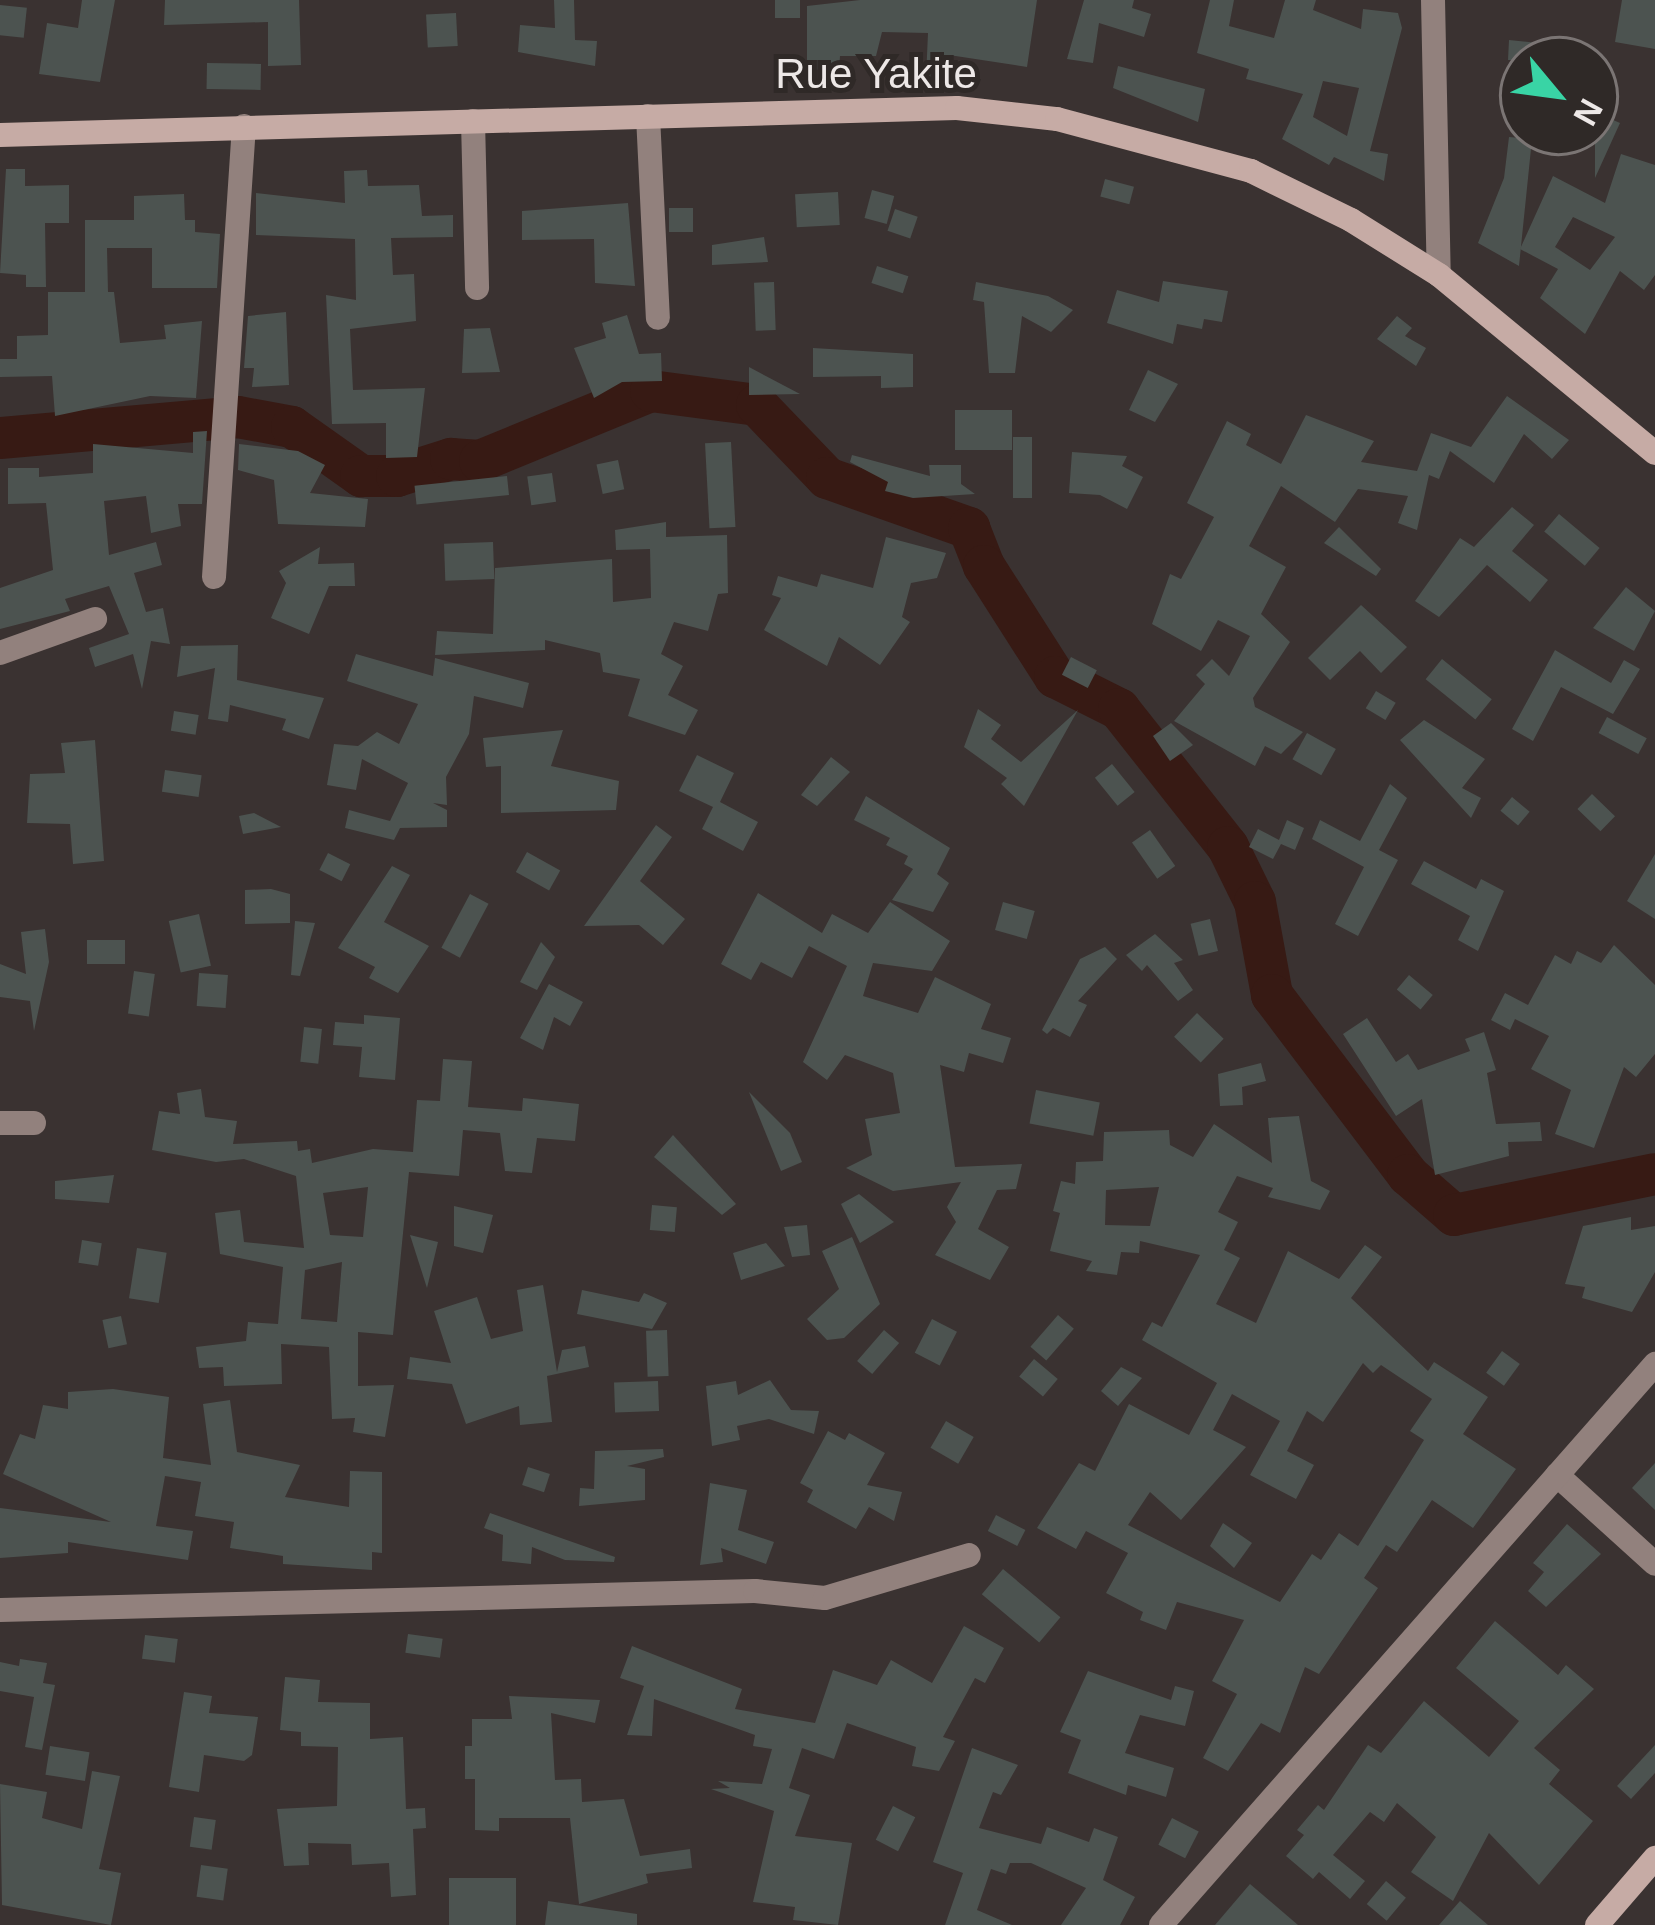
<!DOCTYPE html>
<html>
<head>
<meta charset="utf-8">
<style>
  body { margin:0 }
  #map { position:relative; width:1655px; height:1925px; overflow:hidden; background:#3a3231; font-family:Arial,sans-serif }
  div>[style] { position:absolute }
  .river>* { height:42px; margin:-21px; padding:0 21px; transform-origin:21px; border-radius:21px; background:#371a14 }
  .building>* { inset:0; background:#4c5350; transform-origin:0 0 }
  .street>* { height:24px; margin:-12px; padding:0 12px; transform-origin:12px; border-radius:12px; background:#92817d }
  .secondary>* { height:24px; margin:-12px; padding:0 12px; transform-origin:12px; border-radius:12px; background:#c6aba5 }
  span { translate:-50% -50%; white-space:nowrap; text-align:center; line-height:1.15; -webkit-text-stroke:10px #2f2927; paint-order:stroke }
  .street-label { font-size:42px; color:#ede8e7 }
  .north { position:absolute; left:1499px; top:36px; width:120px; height:120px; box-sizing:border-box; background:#2f2927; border:3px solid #7b7574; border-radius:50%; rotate:119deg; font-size:33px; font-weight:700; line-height:48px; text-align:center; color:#ede8e7 }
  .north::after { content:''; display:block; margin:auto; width:42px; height:54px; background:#39d4a5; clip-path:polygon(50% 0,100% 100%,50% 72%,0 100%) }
</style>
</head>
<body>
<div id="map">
  <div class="river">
    <div style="left:0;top:438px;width:239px;rotate:-5deg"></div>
    <div style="left:238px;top:417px;width:55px;rotate:10.5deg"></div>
    <div style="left:292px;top:427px;width:85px;rotate:35.4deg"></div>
    <div style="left:361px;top:476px;width:36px"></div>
    <div style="left:397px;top:476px;width:57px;rotate:-17.5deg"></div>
    <div style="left:451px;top:459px;width:29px;rotate:4deg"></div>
    <div style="left:480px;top:461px;width:185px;rotate:-22.3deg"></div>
    <div style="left:651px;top:391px;width:107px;rotate:7.5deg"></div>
    <div style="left:757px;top:405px;width:101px;rotate:46.2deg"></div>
    <div style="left:827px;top:478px;width:151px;rotate:19.4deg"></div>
    <div style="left:969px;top:528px;width:41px;rotate:68.5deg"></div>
    <div style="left:984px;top:566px;width:132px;rotate:57.4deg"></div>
    <div style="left:1055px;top:677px;width:72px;rotate:26.6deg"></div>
    <div style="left:1119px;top:709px;width:176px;rotate:51.7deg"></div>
    <div style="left:1228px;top:847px;width:61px;rotate:63.9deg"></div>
    <div style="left:1255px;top:902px;width:95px;rotate:79.6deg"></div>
    <div style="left:1272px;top:995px;width:226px;rotate:52.9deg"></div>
    <div style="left:1408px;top:1175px;width:61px;rotate:41deg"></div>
    <div style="left:1454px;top:1215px;width:205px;rotate:-11.5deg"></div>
  </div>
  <div class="building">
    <div style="clip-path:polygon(82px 0,115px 0,100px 82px,39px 74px,47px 23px,78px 28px)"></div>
    <div style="clip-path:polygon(165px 0,299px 0,301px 65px,268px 66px,268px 22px,164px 25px)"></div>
    <div style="clip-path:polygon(554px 0,574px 0,575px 40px,597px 41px,595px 66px,518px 52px,520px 25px,555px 28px)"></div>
    <div style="left:775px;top:0;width:25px;height:18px"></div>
    <div style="clip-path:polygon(860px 0,1037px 0,1027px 67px,949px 55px,948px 79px,926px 78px,928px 33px,882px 32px,876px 56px,840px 56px,839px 71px,807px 69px,807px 6px)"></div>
    <div style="clip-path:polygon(1084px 0,1134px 0,1132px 8px,1151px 14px,1144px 37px,1099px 23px,1093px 63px,1067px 59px)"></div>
    <div style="clip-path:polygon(evenodd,1210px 0,1234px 0,1229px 26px,1274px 38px,1285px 0,1316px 0,1313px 10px,1361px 29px,1363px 9px,1398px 13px,1402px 28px,1370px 151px,1388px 154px,1384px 181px,1334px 157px,1329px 165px,1282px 139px,1303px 94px,1246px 79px,1249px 69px,1197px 53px,1210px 0,1323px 81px,1359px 88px,1347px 136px,1313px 117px,1323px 81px)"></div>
    <div style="clip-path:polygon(1622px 0,1655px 0,1655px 49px,1615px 42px)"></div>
    <div style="left:0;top:5px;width:27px;height:30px;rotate:6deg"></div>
    <div style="left:456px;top:13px;width:33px;height:30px;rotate:87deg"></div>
    <div style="clip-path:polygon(1509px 40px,1574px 47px,1573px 60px,1508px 60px)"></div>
    <div style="left:207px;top:63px;width:54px;height:26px;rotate:1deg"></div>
    <div style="clip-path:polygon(1118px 66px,1205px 89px,1198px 122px,1113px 88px)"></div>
    <div style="clip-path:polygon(1595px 112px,1620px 123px,1595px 178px)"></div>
    <div style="clip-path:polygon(1509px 137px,1532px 139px,1519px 266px,1478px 243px,1504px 178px)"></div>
    <div style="clip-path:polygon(evenodd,1621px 154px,1655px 165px,1655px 275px,1644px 290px,1620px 271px,1585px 334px,1540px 298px,1558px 269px,1520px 249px,1553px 176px,1605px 203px,1621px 154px,1573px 217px,1615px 237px,1590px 270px,1555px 247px,1573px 217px)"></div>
    <div style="clip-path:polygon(6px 169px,25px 169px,25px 186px,69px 185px,69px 223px,45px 223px,46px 287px,26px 287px,26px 275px,0 273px)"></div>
    <div style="clip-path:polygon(367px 170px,368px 186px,419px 185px,422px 216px,453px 215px,453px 237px,391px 238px,393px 275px,414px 274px,416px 321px,350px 329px,353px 390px,425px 388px,417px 457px,386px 458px,386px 423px,332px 424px,326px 295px,356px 300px,355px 239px,256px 235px,256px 193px,345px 203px,344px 171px)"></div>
    <div style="left:1105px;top:179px;width:30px;height:18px;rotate:15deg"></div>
    <div style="left:872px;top:190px;width:23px;height:29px;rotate:15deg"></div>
    <div style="left:838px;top:192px;width:33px;height:43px;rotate:87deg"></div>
    <div style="clip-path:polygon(184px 194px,185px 220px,195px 220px,195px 232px,220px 234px,217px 288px,152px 288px,152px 248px,107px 248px,108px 292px,114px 292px,120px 343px,166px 339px,164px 325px,202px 321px,196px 398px,150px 396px,55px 416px,52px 376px,0 377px,0 359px,17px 359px,17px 336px,48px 335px,48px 292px,85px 292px,85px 220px,134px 220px,134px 196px)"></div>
    <div style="clip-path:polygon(628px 203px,635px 286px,595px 283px,594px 239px,522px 240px,522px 211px)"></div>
    <div style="left:669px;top:208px;width:24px;height:24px"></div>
    <div style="left:895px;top:209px;width:24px;height:23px;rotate:19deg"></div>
    <div style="clip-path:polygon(764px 237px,768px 262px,712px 265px,712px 245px)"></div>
    <div style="left:877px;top:266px;width:33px;height:18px;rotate:18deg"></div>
    <div style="clip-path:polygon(1163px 281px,1228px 291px,1222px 322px,1204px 319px,1202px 329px,1177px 324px,1173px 344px,1107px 323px,1117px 290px,1159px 302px)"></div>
    <div style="left:774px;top:282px;width:48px;height:20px;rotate:88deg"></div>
    <div style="clip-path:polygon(976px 282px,1048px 296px,1073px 310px,1051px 332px,1022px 316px,1015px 373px,989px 373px,984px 302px,973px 300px)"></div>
    <div style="clip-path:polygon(286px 312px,289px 385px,252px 387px,254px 368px,244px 368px,248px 316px)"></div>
    <div style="clip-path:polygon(627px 315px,639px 354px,661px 353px,662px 381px,622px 382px,594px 398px,574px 348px,606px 338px,602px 323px)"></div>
    <div style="clip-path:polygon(1397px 316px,1412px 328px,1405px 336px,1426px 348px,1416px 366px,1377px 339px)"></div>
    <div style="clip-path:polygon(490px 328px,500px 372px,462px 373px,464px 329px)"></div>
    <div style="clip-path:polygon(813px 348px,913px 354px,913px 387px,881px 388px,881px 376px,813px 377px)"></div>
    <div style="clip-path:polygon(749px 367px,800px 394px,749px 395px)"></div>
    <div style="clip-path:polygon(1148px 370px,1178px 384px,1155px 422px,1129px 410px)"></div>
    <div style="clip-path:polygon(1507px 396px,1569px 440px,1552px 459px,1524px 434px,1494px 483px,1450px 451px,1439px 479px,1429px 475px,1417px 530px,1398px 523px,1408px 496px,1358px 489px,1335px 522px,1281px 486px,1249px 546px,1286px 567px,1261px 614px,1290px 642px,1253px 698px,1255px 707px,1303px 732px,1281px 754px,1265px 746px,1255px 766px,1174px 721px,1205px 684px,1196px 675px,1212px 659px,1229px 676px,1250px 636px,1218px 620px,1201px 651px,1152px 624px,1170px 574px,1181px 579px,1214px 517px,1187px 503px,1227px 421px,1251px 434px,1246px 445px,1281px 464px,1306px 415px,1374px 441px,1361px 462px,1417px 471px,1431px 433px,1471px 447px)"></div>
    <div style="left:955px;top:410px;width:57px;height:40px"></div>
    <div style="clip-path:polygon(207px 431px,202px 504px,178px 504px,181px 526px,151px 533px,146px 496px,104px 501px,109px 555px,156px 542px,162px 565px,134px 573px,146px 612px,163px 608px,170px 644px,151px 641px,142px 689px,133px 654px,95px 667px,89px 648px,129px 634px,109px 586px,65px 599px,70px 611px,0 629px,0 588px,53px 570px,46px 503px,8px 504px,8px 468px,39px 468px,39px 477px,93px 473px,93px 444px,193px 453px,193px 432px)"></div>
    <div style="left:1032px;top:437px;width:61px;height:19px;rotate:90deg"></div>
    <div style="left:731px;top:442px;width:85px;height:26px;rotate:87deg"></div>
    <div style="clip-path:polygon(239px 444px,298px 451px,325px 465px,310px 493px,368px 499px,365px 527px,278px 524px,274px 480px,238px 470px)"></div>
    <div style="clip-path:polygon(1072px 452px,1127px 456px,1122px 466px,1143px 477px,1127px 509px,1100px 495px,1069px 493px)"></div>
    <div style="clip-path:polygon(852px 455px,930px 476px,929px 465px,961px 465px,961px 484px,975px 494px,913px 498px,885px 491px,888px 482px,850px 462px)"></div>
    <div style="left:618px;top:460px;width:30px;height:22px;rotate:78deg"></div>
    <div style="left:552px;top:473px;width:29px;height:25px;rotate:82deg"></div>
    <div style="left:507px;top:476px;width:19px;height:93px;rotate:84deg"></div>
    <div style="clip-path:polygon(1512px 507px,1534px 525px,1512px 551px,1548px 580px,1530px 602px,1487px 565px,1439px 617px,1415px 601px,1460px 538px,1474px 547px)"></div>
    <div style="left:1559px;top:514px;width:53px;height:23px;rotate:40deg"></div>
    <div style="clip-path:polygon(666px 522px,666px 537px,727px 535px,728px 593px,718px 594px,708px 631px,674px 622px,661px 654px,683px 666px,668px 695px,698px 710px,685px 735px,628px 716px,640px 679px,603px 672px,600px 653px,545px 640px,545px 650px,435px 655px,437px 631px,493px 634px,495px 568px,612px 559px,613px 602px,651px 598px,650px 549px,616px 550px,615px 530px)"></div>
    <div style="clip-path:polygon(1339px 527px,1381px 569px,1376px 576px,1324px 543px)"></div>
    <div style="clip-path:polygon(886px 537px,946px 553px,937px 578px,911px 583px,902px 617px,910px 622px,880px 665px,839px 637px,827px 666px,764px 630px,781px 598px,772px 595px,778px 576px,817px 587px,821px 574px,873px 588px)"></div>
    <div style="left:493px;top:542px;width:37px;height:49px;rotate:88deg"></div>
    <div style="clip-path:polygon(320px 547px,318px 564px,354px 563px,355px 586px,329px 586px,309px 634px,271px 618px,286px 583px,279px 571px)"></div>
    <div style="clip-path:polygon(1626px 587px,1655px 611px,1634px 651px,1593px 628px)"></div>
    <div style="clip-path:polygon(1361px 605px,1407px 647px,1381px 673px,1360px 651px,1330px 680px,1308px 658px)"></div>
    <div style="clip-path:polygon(238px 645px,237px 680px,324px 698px,309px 739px,282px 730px,286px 719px,230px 705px,228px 722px,208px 719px,215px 668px,177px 677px,181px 646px)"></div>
    <div style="clip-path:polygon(1555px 650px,1611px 683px,1624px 660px,1640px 669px,1613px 714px,1561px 687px,1533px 741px,1512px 729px)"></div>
    <div style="clip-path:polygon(356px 654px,433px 676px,435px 658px,529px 683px,523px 708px,474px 696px,469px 734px,446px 777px,447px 805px,433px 803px,447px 810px,447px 827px,400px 828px,394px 840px,345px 828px,349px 810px,390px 821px,408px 783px,362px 759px,356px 790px,327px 785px,334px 744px,358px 746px,377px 732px,399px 744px,418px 704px,347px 681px)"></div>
    <div style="left:1071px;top:657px;width:29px;height:20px;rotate:27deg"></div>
    <div style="left:1442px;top:659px;width:64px;height:26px;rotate:39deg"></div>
    <div style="left:1376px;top:691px;width:23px;height:20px;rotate:31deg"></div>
    <div style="clip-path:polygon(978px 709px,1001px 725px,991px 739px,1021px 762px,1078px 710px,1024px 806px,1001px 784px,1007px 778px,964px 747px)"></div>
    <div style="left:174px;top:711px;width:25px;height:20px;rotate:9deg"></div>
    <div style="left:1607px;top:717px;width:45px;height:18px;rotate:28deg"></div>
    <div style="clip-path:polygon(1424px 720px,1485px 759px,1462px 788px,1481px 798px,1471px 818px,1400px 740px)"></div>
    <div style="clip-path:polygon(1171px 723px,1193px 745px,1170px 761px,1153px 736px)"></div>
    <div style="clip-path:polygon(563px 730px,551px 766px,619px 781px,616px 810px,501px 813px,501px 766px,486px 767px,483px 738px)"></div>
    <div style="left:1307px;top:733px;width:33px;height:30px;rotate:29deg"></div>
    <div style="clip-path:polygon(95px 740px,104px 861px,73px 864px,70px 824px,27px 823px,30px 774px,65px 773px,61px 743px)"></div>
    <div style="clip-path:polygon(697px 755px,734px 773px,720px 802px,758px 822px,743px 851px,702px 829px,713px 807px,679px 791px)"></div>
    <div style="clip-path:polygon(831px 757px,850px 772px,817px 806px,801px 795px)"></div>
    <div style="left:1112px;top:764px;width:36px;height:22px;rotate:51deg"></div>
    <div style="left:165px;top:770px;width:37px;height:22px;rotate:8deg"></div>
    <div style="clip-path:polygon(1390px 784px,1407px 798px,1379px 850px,1398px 860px,1358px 936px,1335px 924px,1364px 867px,1312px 839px,1320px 820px,1360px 841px)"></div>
    <div style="left:1592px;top:794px;width:32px;height:21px;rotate:44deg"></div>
    <div style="clip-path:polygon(866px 796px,950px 848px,937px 874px,949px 883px,933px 912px,892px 900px,913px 869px,904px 864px,908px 856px,886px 845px,890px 838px,854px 820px)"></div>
    <div style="left:1512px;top:797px;width:23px;height:18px;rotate:40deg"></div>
    <div style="clip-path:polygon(254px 813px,281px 827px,243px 834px,239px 816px)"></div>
    <div style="clip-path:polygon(1287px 820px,1304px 828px,1295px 850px,1281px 844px,1273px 859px,1249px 847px,1258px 829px,1279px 840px)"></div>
    <div style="clip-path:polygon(656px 825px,672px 837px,640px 881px,685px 919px,663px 945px,639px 925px,584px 926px)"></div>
    <div style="left:1150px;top:830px;width:44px;height:22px;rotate:55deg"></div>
    <div style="left:527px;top:852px;width:38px;height:23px;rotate:29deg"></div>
    <div style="left:328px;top:853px;width:25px;height:19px;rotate:27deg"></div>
    <div style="clip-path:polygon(1655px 854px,1655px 919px,1627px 901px)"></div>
    <div style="clip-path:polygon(1424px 861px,1476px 889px,1481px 879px,1504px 891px,1478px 951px,1458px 940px,1470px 916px,1411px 884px)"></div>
    <div style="clip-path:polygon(392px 866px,410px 875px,384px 922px,429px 946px,398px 993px,369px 978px,375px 967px,338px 948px)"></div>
    <div style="clip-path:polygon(271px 889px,290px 894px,290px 923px,245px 924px,245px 890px)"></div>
    <div style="clip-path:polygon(758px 893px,822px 933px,832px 914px,868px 933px,890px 902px,950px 941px,932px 971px,873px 963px,863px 996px,918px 1013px,935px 977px,991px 1004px,981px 1029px,1011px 1038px,1003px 1063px,969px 1053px,964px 1072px,940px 1065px,955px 1167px,1022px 1164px,1016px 1189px,997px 1190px,978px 1229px,1009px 1247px,990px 1280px,935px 1255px,956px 1222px,947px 1207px,961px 1182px,893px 1191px,846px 1168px,872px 1155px,865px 1119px,900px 1113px,893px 1073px,845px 1055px,827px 1080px,803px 1062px,847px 966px,809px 946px,792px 978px,761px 962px,751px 980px,721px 964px)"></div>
    <div style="left:470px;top:894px;width:21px;height:61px;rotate:28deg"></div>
    <div style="left:1003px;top:902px;width:33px;height:29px;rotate:16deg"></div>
    <div style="left:199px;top:914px;width:53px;height:31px;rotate:77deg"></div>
    <div style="left:1210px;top:919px;width:33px;height:20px;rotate:76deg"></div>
    <div style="clip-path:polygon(295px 921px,315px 923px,300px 976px,291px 975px)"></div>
    <div style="clip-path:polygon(45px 929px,49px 962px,34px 1031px,30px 1001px,0 997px,0 964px,26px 974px,21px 932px)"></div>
    <div style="clip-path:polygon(1155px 934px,1183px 960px,1174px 963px,1193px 990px,1178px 1001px,1147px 965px,1142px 971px,1126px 955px)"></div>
    <div style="left:87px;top:940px;width:38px;height:24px"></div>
    <div style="clip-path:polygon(541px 942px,555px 957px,537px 990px,520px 982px)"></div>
    <div style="clip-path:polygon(1614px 945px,1655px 985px,1655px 1054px,1636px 1077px,1624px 1067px,1594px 1148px,1555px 1134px,1571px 1090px,1531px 1069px,1549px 1036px,1515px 1019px,1510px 1030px,1491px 1020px,1505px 993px,1528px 1005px,1555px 955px,1571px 964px,1577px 951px,1601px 963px)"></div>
    <div style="clip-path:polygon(1105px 947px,1117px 959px,1078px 1001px,1087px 1005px,1070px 1037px,1053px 1028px,1047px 1034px,1042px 1030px,1080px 959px)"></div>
    <div style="left:134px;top:971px;width:21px;height:43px;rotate:8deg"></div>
    <div style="left:199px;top:973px;width:29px;height:33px;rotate:4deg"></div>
    <div style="left:1409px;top:975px;width:31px;height:19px;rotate:40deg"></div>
    <div style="clip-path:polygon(549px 984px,583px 1002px,570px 1026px,554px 1017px,543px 1050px,520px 1038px)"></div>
    <div style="left:1197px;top:1013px;width:37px;height:33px;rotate:44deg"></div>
    <div style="clip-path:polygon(364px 1015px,400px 1018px,395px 1080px,359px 1077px,362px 1047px,333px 1045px,335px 1022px,364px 1024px)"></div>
    <div style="clip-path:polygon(1367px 1018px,1396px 1062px,1408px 1054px,1418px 1070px,1470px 1051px,1465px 1039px,1484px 1032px,1496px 1070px,1487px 1073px,1496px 1124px,1540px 1122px,1542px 1141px,1508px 1142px,1509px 1156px,1435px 1175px,1422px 1099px,1396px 1116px,1343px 1034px)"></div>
    <div style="left:304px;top:1027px;width:18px;height:35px;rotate:6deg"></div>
    <div style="clip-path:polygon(evenodd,443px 1059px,472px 1061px,468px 1107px,522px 1111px,523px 1098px,579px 1104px,575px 1141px,537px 1138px,532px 1173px,505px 1171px,500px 1133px,463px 1130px,459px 1176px,409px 1172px,393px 1335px,358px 1332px,358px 1386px,394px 1385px,385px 1437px,353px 1432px,355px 1418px,332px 1419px,329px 1347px,281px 1344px,282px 1384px,224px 1386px,223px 1367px,199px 1368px,196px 1347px,246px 1341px,248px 1322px,278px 1324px,283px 1267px,220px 1254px,215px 1213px,240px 1210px,244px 1242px,304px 1248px,296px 1176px,244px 1159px,216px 1162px,152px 1150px,159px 1111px,180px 1114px,177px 1093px,201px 1089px,205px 1117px,237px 1121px,233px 1144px,297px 1141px,298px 1151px,310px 1149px,312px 1163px,373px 1149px,413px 1152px,417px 1100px,440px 1101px,443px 1059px,368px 1187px,363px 1237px,330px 1235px,323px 1193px,368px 1187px,443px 1059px,342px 1262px,337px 1322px,301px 1319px,305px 1270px,342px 1262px)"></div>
    <div style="clip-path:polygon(1261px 1063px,1266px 1081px,1242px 1087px,1243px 1105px,1220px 1106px,1218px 1074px)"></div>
    <div style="left:1036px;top:1090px;width:65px;height:34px;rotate:11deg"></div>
    <div style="clip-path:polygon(749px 1092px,790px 1133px,802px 1162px,781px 1171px)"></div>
    <div style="clip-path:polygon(evenodd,1299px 1116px,1311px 1181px,1330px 1191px,1320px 1210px,1268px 1197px,1273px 1188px,1237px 1176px,1218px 1212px,1238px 1222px,1224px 1250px,1240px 1258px,1216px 1304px,1256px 1323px,1288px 1251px,1339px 1279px,1365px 1245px,1382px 1257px,1351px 1298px,1428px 1371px,1434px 1362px,1488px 1397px,1463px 1434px,1516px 1469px,1473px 1528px,1432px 1500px,1397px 1552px,1386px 1545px,1364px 1578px,1378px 1588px,1319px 1674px,1305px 1667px,1280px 1733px,1261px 1723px,1228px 1771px,1203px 1758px,1237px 1694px,1212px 1681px,1244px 1620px,1177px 1602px,1166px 1630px,1140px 1620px,1143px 1612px,1106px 1593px,1128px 1553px,1086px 1531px,1076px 1549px,1037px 1528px,1079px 1463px,1095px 1471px,1129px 1404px,1189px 1435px,1217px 1383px,1142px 1340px,1152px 1322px,1162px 1327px,1200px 1255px,1140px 1241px,1139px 1253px,1121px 1252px,1117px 1275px,1086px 1271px,1092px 1261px,1050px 1251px,1060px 1213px,1053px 1211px,1061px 1181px,1075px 1184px,1076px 1162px,1103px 1161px,1104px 1132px,1169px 1130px,1170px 1145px,1193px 1157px,1214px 1124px,1272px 1163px,1268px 1118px,1299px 1116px,1159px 1187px,1150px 1226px,1105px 1225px,1106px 1190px,1159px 1187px,1299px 1116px,1363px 1363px,1373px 1373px,1381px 1365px,1432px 1399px,1410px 1431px,1424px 1440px,1358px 1546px,1339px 1533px,1321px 1560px,1312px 1554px,1280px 1602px,1128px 1525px,1150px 1492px,1181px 1520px,1246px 1447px,1213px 1430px,1232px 1394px,1280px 1421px,1250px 1475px,1296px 1499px,1314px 1465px,1287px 1451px,1307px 1411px,1323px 1422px,1363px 1363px)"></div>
    <div style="clip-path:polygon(673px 1135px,736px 1204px,722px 1215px,654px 1157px)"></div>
    <div style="clip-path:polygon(114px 1175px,109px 1203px,55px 1199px,55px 1181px)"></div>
    <div style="clip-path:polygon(859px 1194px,894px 1222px,860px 1243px,841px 1204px)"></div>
    <div style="left:652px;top:1205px;width:25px;height:25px;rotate:5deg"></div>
    <div style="clip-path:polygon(454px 1206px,493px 1215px,483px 1253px,454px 1246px)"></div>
    <div style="clip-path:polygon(1631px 1217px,1631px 1230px,1655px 1226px,1655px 1272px,1632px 1312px,1582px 1298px,1585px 1287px,1565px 1284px,1583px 1226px)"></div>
    <div style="clip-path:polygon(807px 1225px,810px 1255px,792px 1257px,784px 1227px)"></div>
    <div style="clip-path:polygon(410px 1235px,438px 1242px,427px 1288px)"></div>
    <div style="clip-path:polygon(852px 1237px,880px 1304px,844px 1338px,827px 1340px,807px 1319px,839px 1289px,822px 1251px)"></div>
    <div style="left:82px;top:1240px;width:20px;height:23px;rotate:9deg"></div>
    <div style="clip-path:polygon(766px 1243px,785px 1266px,741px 1280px,733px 1253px)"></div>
    <div style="left:137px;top:1248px;width:30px;height:51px;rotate:9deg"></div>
    <div style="clip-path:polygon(543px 1285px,557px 1372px,562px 1350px,585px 1346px,589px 1367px,547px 1376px,552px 1422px,520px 1425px,519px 1406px,466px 1424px,452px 1384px,407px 1379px,410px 1357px,451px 1363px,434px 1311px,477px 1297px,491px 1339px,523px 1331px,517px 1290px)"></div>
    <div style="clip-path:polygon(582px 1290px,639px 1302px,644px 1293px,667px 1303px,652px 1329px,577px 1314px)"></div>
    <div style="left:1058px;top:1315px;width:21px;height:42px;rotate:41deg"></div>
    <div style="left:121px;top:1316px;width:29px;height:19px;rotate:78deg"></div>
    <div style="left:932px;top:1319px;width:28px;height:38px;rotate:27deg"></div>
    <div style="left:667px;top:1330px;width:46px;height:21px;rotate:88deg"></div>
    <div style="left:884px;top:1330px;width:20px;height:41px;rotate:41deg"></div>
    <div style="left:1502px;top:1351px;width:22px;height:27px;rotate:36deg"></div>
    <div style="left:1034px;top:1359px;width:31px;height:23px;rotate:40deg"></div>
    <div style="clip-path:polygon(1121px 1367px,1142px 1378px,1118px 1406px,1101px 1391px)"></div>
    <div style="clip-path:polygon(770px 1380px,791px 1410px,819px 1411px,814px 1434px,769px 1419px,737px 1426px,740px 1440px,712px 1446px,706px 1386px,736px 1381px,738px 1395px)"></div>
    <div style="left:658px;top:1381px;width:30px;height:44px;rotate:88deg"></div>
    <div style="clip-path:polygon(113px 1389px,169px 1397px,163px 1458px,211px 1465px,203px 1404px,230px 1400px,237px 1452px,300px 1465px,285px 1497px,349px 1507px,350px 1471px,382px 1472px,382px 1553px,372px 1552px,372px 1570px,283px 1564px,283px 1556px,230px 1548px,234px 1522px,195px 1516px,201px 1482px,165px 1476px,156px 1526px,193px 1531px,188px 1560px,68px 1542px,68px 1553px,0 1558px,0 1508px,111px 1522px,3px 1474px,20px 1434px,35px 1439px,43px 1405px,68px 1409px,68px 1392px)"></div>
    <div style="left:946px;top:1421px;width:32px;height:31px;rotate:30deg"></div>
    <div style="clip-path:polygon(828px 1431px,845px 1440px,849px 1433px,885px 1453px,867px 1485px,902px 1492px,894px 1521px,869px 1507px,856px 1529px,807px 1502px,813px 1490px,800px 1483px)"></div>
    <div style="clip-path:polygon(663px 1449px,664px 1457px,627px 1466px,645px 1469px,645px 1500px,579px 1506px,580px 1488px,594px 1489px,595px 1451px)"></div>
    <div style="clip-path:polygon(1655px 1463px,1655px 1510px,1632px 1488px)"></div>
    <div style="left:528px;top:1467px;width:23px;height:19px;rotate:18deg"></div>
    <div style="clip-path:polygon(710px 1483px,747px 1490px,738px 1530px,774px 1542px,766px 1564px,721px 1548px,723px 1562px,700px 1565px)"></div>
    <div style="clip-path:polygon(490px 1513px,615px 1557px,614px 1562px,565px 1560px,532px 1547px,531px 1564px,502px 1561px,503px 1535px,484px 1528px)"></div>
    <div style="left:996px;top:1515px;width:33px;height:18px;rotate:27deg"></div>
    <div style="clip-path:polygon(1223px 1523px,1252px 1543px,1234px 1568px,1210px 1546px)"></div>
    <div style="clip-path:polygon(1567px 1524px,1601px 1554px,1546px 1607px,1528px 1591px,1544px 1572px,1533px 1563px)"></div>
    <div style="left:1003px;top:1569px;width:75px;height:33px;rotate:40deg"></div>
    <div style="clip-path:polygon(1495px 1621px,1558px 1675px,1566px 1665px,1594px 1689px,1534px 1748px,1560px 1770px,1549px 1784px,1593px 1821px,1539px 1885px,1489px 1833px,1453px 1901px,1411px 1872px,1436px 1837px,1397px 1803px,1384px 1822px,1370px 1812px,1333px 1855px,1365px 1881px,1350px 1899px,1319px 1872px,1313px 1879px,1286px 1856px,1304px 1835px,1297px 1830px,1318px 1805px,1324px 1810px,1368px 1745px,1381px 1753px,1424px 1701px,1489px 1757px,1519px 1721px,1456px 1668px)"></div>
    <div style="clip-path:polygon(964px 1626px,1004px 1648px,985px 1683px,975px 1678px,943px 1737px,955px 1741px,939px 1771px,912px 1766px,916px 1747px,847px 1723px,834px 1759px,802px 1748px,789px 1788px,810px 1795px,795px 1836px,852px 1843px,838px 1925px,793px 1920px,795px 1907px,753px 1902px,774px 1811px,711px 1789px,730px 1788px,718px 1781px,762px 1784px,772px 1749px,753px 1746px,755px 1735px,654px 1699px,652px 1736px,627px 1735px,644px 1686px,620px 1678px,632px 1646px,742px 1689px,735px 1709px,815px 1723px,833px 1670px,877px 1685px,891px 1660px,932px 1683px)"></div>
    <div style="left:408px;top:1634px;width:35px;height:19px;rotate:8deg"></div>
    <div style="left:145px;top:1635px;width:33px;height:24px;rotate:7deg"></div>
    <div style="clip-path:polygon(20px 1659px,47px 1663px,43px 1683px,55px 1685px,42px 1750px,25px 1747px,34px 1697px,0 1691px,0 1662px,19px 1666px)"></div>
    <div style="clip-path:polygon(1088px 1671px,1171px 1700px,1175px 1686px,1194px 1691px,1185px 1726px,1140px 1715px,1125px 1753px,1174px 1768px,1166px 1797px,1128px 1785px,1126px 1795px,1068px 1773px,1081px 1740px,1060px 1732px)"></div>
    <div style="clip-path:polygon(285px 1677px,320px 1680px,318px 1702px,370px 1703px,370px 1739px,403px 1737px,406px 1809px,425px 1808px,426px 1828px,413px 1829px,416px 1895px,391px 1897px,389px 1863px,352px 1865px,351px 1844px,308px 1843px,309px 1865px,284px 1866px,277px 1809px,337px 1806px,338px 1747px,301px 1746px,301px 1732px,280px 1730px)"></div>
    <div style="clip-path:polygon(184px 1692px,212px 1696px,209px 1713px,258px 1717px,252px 1755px,244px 1761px,204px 1755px,199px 1792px,169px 1787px)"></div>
    <div style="clip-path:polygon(509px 1696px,600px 1700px,595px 1723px,551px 1713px,555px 1780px,581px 1779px,582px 1802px,624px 1799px,640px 1856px,690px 1849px,692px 1868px,646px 1874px,648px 1883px,579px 1904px,570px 1818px,499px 1818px,499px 1831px,475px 1830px,475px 1779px,465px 1779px,465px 1746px,472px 1746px,472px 1719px,512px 1719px)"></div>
    <div style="clip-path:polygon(1655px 1745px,1655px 1773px,1631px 1799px,1617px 1786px)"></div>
    <div style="left:50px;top:1746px;width:40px;height:29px;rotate:9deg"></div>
    <div style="clip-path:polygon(972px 1748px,1018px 1765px,1001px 1795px,993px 1792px,979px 1828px,1041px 1844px,1047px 1827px,1089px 1842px,1094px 1828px,1118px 1837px,1103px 1880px,1135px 1897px,1120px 1925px,1061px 1925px,1086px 1888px,1031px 1863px,1010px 1863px,1006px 1874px,991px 1869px,977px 1910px,1012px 1925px,945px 1925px,963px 1873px,933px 1862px)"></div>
    <div style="clip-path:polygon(92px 1771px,120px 1776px,99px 1869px,121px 1873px,111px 1925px,2px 1905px,0 1784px,47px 1792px,42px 1818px,82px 1829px)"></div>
    <div style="left:893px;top:1806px;width:25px;height:38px;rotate:27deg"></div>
    <div style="left:194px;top:1817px;width:22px;height:30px;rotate:8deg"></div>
    <div style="left:1172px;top:1818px;width:30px;height:30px;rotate:27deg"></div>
    <div style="left:201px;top:1865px;width:27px;height:32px;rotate:8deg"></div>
    <div style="left:449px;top:1878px;width:67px;height:47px"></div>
    <div style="left:1386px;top:1881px;width:26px;height:30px;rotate:40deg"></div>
    <div style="clip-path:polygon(1250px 1884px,1298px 1925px,1215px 1925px)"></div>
    <div style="clip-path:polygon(548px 1901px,637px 1914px,637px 1925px,545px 1925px)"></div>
    <div style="clip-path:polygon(1460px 1901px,1488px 1925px,1439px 1925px)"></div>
  </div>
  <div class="street">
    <div style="left:1433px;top:0;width:275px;rotate:88.8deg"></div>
    <div style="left:648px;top:116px;width:202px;rotate:87.2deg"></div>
    <div style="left:473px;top:121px;width:167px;rotate:88.6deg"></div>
    <div style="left:214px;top:577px;width:452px;rotate:-86.2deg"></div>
    <div style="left:0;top:653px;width:101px;rotate:-19.7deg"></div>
    <div style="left:0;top:1123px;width:34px"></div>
    <div style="left:1557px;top:1475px;width:132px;rotate:42.2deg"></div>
    <div style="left:0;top:1610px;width:755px;rotate:-1.44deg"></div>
    <div style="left:755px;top:1591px;width:70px;rotate:5.7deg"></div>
    <div style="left:825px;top:1598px;width:150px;rotate:-16.6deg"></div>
    <div style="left:1161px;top:1925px;width:748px;rotate:-48.63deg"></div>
  </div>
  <div class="secondary">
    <div style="left:0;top:135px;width:957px;rotate:-1.62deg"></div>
    <div style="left:957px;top:108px;width:101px;rotate:6.3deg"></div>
    <div style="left:1057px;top:119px;width:201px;rotate:15deg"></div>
    <div style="left:1251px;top:171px;width:111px;rotate:26.1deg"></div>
    <div style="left:1351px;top:220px;width:104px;rotate:32deg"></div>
    <div style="left:1439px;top:275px;width:280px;rotate:39.5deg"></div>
    <div style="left:1597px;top:1925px;width:89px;rotate:-49.1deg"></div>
  </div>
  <div class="street-label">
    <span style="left:876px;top:74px">Rue Yakite</span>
  </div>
  <div class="north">N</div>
</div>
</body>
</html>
